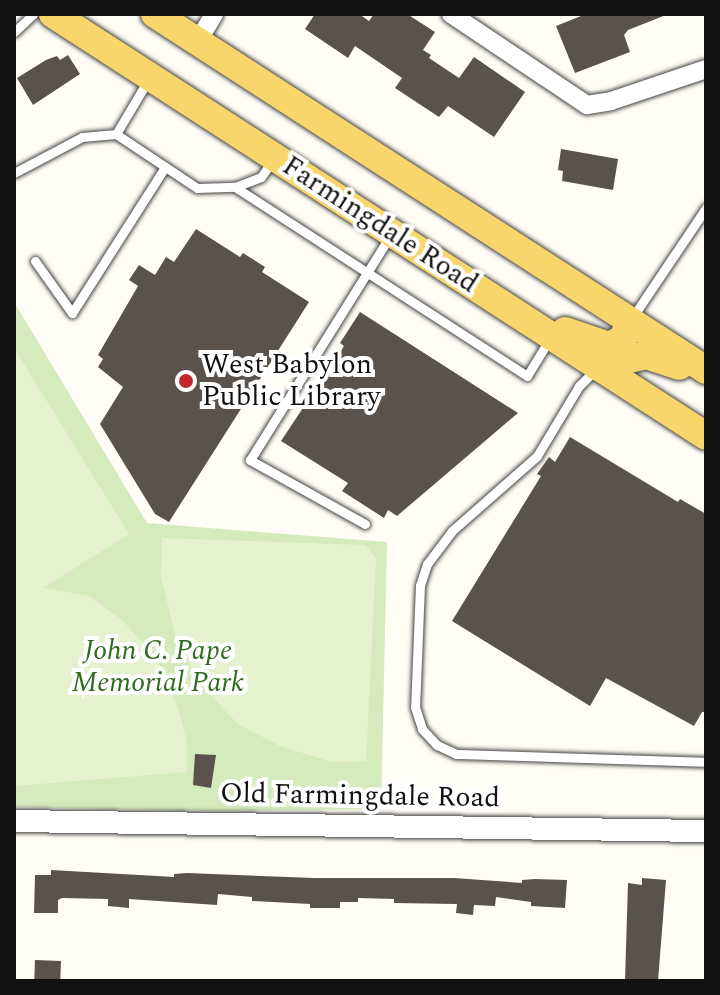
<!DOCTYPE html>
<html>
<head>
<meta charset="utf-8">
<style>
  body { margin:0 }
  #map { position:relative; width:720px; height:995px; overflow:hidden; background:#fffdf5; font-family:Spectral,serif }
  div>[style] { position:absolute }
  .green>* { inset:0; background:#d5ebbd }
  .pitch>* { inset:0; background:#e6f2cf }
  .building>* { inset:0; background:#5a524d; transform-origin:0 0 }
  .roads { filter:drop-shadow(0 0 2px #444) drop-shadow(0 0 2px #444) }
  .service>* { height:9px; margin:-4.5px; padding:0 4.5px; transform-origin:4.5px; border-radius:4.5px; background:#fff }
  .minor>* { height:18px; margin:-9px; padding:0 9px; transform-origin:9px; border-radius:9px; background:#fff }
  .tertiary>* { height:22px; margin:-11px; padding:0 11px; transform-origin:11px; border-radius:11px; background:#fff }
  .primary>* { height:28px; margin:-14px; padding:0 14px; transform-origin:14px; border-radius:14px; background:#f9d66b }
  .dots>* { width:22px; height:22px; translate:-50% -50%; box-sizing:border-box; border:4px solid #fff; border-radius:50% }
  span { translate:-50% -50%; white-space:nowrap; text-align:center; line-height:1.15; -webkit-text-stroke:8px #fff; paint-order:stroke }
  .street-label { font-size:28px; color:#111 }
  .poi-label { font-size:28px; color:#111 }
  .left { translate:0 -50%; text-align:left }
  .park-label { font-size:28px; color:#2f6b1f; font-style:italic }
  .frame { position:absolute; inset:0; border:16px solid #111; pointer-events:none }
</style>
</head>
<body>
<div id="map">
  <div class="green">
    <div style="clip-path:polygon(14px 302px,147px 523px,387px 542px,381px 809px,218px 811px,14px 807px)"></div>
  </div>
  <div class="pitch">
    <div style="clip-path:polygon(14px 348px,129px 534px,43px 588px,89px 596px,122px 620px,158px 660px,178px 708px,187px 742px,187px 772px,14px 786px)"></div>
    <div style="clip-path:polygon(162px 538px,365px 545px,376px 558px,366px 761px,332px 762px,280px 746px,238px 724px,204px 688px,177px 643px,161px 577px)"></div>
  </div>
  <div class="building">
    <div style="clip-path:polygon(315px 14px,359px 14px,369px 21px,374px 14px,407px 14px,435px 32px,423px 50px,431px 55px,429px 58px,459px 78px,474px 57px,525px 92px,494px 137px,448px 106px,439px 117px,395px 88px,402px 78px,355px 46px,348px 58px,305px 29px)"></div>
    <div style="clip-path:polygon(586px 14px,666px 14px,666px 15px,628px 30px,624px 35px,630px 52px,575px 73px,556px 26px)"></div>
    <div style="clip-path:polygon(68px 55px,80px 74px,33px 105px,17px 78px,46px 60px,57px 56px,60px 60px)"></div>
    <div style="clip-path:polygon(561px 149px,618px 159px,613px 190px,562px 181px,563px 171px,558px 170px)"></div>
    <div style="clip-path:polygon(196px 229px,240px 257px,243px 253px,265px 267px,262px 272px,309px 302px,169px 522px,155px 514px,100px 424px,123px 387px,98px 367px,103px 359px,98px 355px,138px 286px,129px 280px,139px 265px,155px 275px,166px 257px,174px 262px)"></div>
    <div style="clip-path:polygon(360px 312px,518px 413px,397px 516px,388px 510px,384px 518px,342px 491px,348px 483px,281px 441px,344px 346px,340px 343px)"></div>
    <div style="clip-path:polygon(570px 437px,678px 502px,680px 499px,706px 514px,706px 712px,702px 712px,694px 726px,606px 678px,590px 706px,452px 621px,541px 476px,537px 474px,549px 457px,555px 462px)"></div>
    <div style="clip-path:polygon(195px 754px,216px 755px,211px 788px,193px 785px)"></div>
    <div style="clip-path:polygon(51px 870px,174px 877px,174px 874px,187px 873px,314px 878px,454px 878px,522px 883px,522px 880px,535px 879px,567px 880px,565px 908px,531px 906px,531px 902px,496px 897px,495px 906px,474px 905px,473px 915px,456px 913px,457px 904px,394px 903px,394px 899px,358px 898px,358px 902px,340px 902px,340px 908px,310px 908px,310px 904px,252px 901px,252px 897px,218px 894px,217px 905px,129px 899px,129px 908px,108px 906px,108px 899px,62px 898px,58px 900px,58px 913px,34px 913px,35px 875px,51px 875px)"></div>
    <div style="clip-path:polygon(642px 878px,666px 880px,658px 981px,625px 981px,628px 883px,642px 885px)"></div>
    <div style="left:35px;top:960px;width:26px;height:21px;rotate:2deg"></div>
  </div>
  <div class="roads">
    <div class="service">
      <div style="left:14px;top:32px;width:26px;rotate:-43deg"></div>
      <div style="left:116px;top:134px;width:63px;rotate:-59.3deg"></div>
      <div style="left:14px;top:173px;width:77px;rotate:-27.9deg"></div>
      <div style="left:82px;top:137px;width:34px;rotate:-5deg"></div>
      <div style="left:116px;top:134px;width:97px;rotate:33.7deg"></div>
      <div style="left:197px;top:188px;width:38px;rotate:-2deg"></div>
      <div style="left:235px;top:187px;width:348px;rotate:32.9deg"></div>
      <div style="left:527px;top:376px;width:42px;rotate:-58.6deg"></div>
      <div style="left:235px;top:187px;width:28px;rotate:-21deg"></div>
      <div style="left:261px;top:177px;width:21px;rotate:-55deg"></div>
      <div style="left:35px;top:261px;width:64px;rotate:54.6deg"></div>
      <div style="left:72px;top:313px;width:173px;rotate:-57.5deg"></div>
      <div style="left:632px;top:318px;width:133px;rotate:-56.1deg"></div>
      <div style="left:596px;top:369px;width:24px;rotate:135deg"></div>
      <div style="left:579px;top:386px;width:82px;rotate:121deg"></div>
      <div style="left:537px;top:456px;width:113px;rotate:138.6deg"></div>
      <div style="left:452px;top:531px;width:41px;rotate:127.1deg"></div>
      <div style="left:427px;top:564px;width:22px;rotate:108deg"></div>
      <div style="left:420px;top:585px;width:122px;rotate:92.3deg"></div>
      <div style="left:415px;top:707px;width:23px;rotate:72deg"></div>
      <div style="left:422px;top:729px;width:22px;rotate:47deg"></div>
      <div style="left:437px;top:745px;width:21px;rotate:25deg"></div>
      <div style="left:456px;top:754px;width:250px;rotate:1.8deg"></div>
      <div style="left:365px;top:524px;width:132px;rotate:-150.9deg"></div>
      <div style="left:250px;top:460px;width:264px;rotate:-58deg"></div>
    </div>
    <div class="minor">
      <div style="left:451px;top:14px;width:164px;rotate:33.8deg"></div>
      <div style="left:587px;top:105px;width:24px;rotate:-9deg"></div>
      <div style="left:611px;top:101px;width:100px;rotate:-18.6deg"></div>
      <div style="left:198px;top:41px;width:31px;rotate:-59deg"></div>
    </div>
    <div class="tertiary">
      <div style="left:14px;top:821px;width:692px;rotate:0.83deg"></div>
    </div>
    <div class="primary">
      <div style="left:53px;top:14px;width:777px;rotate:32.87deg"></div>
      <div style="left:155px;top:14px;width:656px;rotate:32.87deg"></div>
      <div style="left:565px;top:331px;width:46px;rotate:18.8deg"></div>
      <div style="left:609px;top:346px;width:16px;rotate:-27deg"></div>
      <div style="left:623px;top:339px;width:19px;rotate:-69deg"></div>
      <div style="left:598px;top:367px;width:49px;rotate:-14deg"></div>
      <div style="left:646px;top:355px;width:35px;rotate:18deg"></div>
    </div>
  </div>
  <div class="dots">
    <div style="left:186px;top:381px;background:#c4262e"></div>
  </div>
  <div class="street-label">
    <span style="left:380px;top:225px;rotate:33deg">Farmingdale Road</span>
    <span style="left:360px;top:796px;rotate:1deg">Old Farmingdale Road</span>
  </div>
  <div class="poi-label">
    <span class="left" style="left:202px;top:381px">West Babylon<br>Public Library</span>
  </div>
  <div class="park-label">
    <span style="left:158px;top:667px">John C. Pape<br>Memorial Park</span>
  </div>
  <div class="frame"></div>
</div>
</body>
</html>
